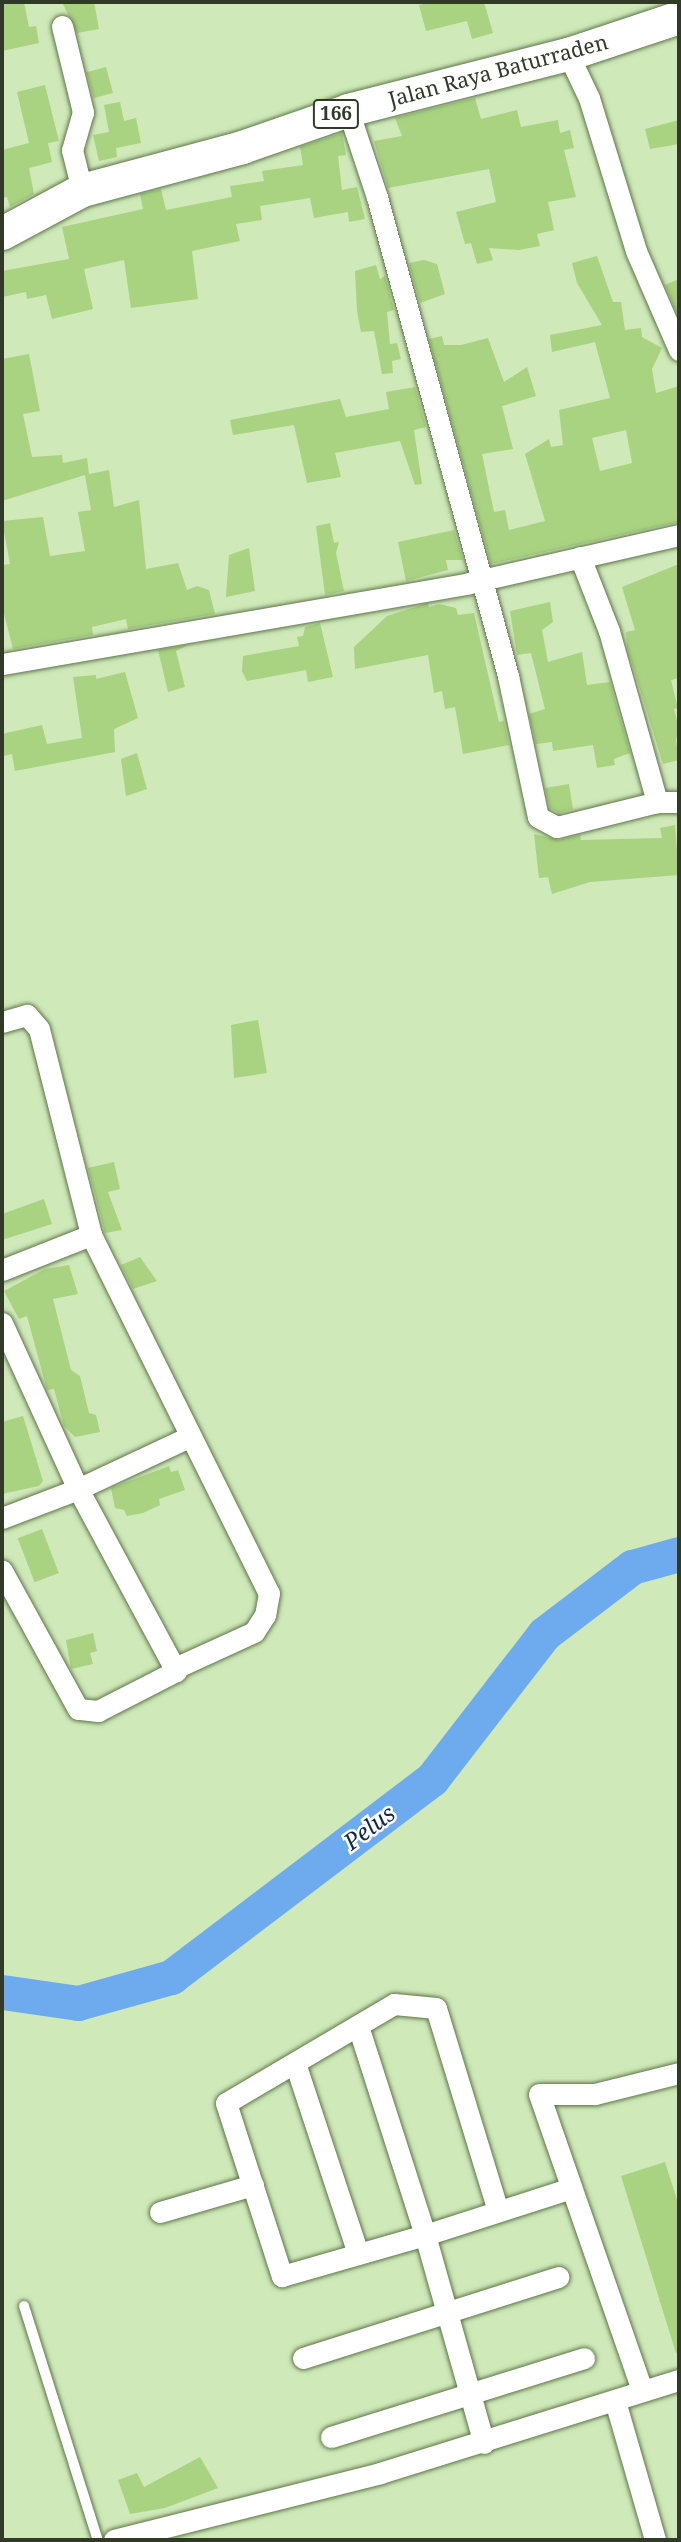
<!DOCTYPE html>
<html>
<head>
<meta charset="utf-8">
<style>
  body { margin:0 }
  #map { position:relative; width:681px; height:2542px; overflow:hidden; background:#cfe9b9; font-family:"Noto Serif",serif }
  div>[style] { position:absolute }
  .river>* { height:35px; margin:-17.5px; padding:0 17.5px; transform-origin:17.5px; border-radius:17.5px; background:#6dabee }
  .building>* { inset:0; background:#a9d381; transform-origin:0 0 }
  .roads { filter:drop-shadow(0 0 2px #5e7549) drop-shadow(0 0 2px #5e7549) }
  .service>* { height:10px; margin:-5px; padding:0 5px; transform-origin:5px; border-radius:5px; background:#fff }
  .minor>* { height:21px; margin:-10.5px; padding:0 10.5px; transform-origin:10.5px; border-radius:10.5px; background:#fff }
  .primary>* { height:33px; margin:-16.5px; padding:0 16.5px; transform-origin:16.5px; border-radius:16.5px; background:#fff }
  span { translate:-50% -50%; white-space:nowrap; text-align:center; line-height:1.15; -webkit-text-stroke:5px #fff; paint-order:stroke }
  .shield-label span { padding:2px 5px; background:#fff; border:2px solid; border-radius:5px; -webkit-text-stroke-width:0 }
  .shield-label { font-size:19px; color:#303a27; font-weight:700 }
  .street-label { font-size:21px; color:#303a27 }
  .water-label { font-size:23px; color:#102a45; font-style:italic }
  .frame { position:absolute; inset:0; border:4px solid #303a27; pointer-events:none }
</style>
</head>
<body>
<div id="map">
  <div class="river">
    <div style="left:2px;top:1992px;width:77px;rotate:8.2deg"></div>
    <div style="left:78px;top:2003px;width:97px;rotate:-15.6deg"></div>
    <div style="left:171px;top:1977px;width:328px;rotate:-37.2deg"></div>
    <div style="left:432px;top:1779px;width:183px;rotate:-52.3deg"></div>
    <div style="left:544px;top:1634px;width:111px;rotate:-37.3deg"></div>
    <div style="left:632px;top:1567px;width:49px;rotate:-15.5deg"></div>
  </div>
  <div class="building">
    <div style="clip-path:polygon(2px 2px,24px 2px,29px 27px,36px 26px,39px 43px,2px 51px)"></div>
    <div style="clip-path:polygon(62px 2px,94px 2px,99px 29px,77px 33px)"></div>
    <div style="clip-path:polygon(430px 2px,484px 2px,493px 33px,472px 39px,467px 21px,426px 31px,419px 5px)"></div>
    <div style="left:106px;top:67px;width:27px;height:20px;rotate:75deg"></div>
    <div style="clip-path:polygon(45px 85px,59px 141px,48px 143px,52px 162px,29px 168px,34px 194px,10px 207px,7px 197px,2px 198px,2px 150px,29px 143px,17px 92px)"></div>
    <div style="clip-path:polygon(475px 98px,481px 119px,517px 110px,521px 127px,558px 120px,560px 133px,570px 130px,574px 148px,564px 150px,576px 197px,548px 202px,554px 230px,537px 234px,540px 246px,519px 250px,489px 248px,493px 260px,477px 264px,471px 243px,465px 244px,456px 212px,496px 202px,489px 169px,388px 188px,374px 141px,402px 136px,395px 118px)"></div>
    <div style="clip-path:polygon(120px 102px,124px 121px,136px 118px,141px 143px,116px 148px,117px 157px,99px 161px,93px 135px,109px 132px,104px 105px)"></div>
    <div style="clip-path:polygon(679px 120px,679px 144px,650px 149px,645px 129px)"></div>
    <div style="clip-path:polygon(342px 133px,346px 155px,338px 156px,342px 190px,357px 187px,365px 219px,349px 222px,348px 212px,314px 218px,310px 198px,260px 206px,262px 220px,236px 224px,240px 241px,192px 251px,198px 299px,131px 308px,124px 260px,84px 269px,93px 309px,52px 319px,46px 295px,27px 299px,26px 292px,2px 297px,2px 271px,69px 259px,62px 227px,143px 209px,140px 194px,161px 189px,166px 210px,232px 197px,230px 186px,264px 181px,262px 171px,303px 165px,300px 147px)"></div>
    <div style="clip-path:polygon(evenodd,597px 256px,613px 302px,621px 302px,625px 330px,641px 328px,642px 337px,662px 348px,652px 369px,656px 393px,679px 386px,679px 522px,491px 564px,429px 339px,442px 336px,444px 345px,461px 345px,488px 338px,504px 382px,527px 367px,536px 396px,502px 406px,513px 449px,482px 454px,494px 512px,505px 510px,509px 530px,545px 521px,525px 454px,549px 439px,551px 447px,563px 445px,559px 410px,610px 398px,595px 342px,552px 352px,550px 335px,602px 325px,577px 283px,572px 263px,597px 256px,626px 430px,632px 463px,600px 471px,592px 438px,626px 430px)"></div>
    <div style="clip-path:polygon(424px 260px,437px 264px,445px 294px,420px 303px,409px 263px)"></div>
    <div style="clip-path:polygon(376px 265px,380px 279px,385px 276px,394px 310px,387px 312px,390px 344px,397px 343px,401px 359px,392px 361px,393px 373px,382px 374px,374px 331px,361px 332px,357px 311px,355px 271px)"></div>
    <div style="clip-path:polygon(679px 279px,679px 318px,665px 285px)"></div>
    <div style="clip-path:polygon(29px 354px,40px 411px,23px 414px,32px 457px,62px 455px,63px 463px,87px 458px,89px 474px,109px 470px,114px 507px,139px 500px,146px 569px,178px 563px,187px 590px,197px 586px,209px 590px,215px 614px,128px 629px,126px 619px,92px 627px,93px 635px,13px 649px,2px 606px,2px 565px,10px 564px,2px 521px,43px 517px,50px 556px,85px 551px,78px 512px,91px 510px,85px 475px,2px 501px,2px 359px)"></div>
    <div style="clip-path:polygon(415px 387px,426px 427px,414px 430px,422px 484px,415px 485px,400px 441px,335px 453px,341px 477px,307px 483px,294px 425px,233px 435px,230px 420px,340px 399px,346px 417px,389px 409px,386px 392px)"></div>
    <div style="clip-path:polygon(330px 523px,334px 543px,339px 542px,336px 553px,344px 591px,325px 595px,316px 526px)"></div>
    <div style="clip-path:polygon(454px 530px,463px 560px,446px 560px,448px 570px,406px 581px,398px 542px)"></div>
    <div style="clip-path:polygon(249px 548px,255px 591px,226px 597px,229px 555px)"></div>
    <div style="clip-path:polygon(679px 564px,679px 678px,671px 680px,678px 708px,674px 709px,679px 728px,676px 740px,679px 760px,663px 764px,627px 647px,626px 632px,635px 630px,622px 587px)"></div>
    <div style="clip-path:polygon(550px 602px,553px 622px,542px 630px,548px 662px,582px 652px,587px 685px,610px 682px,630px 753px,614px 759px,615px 765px,597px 768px,593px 745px,553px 751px,552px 742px,536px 744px,529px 714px,545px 709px,531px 653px,517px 655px,510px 611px)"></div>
    <div style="clip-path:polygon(428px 603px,429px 607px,439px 604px,456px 608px,458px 615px,474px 613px,499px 722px,504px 721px,509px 745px,463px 754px,455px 707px,445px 709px,442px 691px,434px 693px,428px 655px,355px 669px,354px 647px,387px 616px)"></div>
    <div style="clip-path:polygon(320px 623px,333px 677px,308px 682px,306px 670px,247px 681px,242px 671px,243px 656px,299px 646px,297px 637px,303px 636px,305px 627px)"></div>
    <div style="clip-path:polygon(188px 645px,176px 651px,185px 687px,168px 692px,158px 650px)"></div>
    <div style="clip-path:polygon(125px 672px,138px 718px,114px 729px,115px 752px,15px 771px,12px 754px,4px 756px,2px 734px,42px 725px,47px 744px,82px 738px,73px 677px,96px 675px,96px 679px)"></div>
    <div style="clip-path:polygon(137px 753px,147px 789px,126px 796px,121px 759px)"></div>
    <div style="clip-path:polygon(569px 784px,573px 809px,559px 813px,550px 808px,545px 788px)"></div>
    <div style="clip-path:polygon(675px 825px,679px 875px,590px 882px,552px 894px,548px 877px,539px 878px,534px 834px,559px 840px,580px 835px,581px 840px,662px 838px,660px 828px)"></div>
    <div style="clip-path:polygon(258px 1020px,267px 1073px,234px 1078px,231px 1025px)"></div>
    <div style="clip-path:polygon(114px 1162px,120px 1189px,108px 1192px,122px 1230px,105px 1233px,88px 1168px)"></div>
    <div style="clip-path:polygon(44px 1199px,52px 1224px,2px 1240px,2px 1214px)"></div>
    <div style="clip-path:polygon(140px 1257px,157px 1281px,133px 1289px,121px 1265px)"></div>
    <div style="clip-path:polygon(69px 1265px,78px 1294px,53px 1299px,71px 1370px,80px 1376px,89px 1413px,96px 1415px,100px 1432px,75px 1437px,64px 1426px,54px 1389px,47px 1390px,27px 1316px,19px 1319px,4px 1291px,45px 1269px)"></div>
    <div style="clip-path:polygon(23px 1416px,43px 1481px,39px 1486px,2px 1494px,2px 1422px)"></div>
    <div style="clip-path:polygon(169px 1466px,171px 1472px,178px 1470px,185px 1490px,159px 1499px,160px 1505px,143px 1513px,127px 1516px,124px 1510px,115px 1508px,111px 1488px)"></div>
    <div style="left:42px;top:1529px;width:47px;height:26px;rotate:69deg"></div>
    <div style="clip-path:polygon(93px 1633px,97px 1651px,90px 1653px,93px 1664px,71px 1669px,66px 1640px)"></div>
    <div style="clip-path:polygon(665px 2162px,679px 2206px,679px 2353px,676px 2353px,621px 2176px)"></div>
    <div style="clip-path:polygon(200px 2457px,218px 2488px,165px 2508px,130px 2514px,118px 2480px,137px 2473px,144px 2487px)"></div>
  </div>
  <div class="roads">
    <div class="service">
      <div style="left:24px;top:2306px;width:245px;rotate:72.5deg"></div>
    </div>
    <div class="minor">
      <div style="left:62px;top:26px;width:89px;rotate:76.3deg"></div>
      <div style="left:83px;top:112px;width:40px;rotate:106deg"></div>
      <div style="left:72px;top:150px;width:41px;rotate:76deg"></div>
      <div style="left:568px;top:54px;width:49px;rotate:64.5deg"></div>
      <div style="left:589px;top:98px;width:160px;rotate:72.9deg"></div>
      <div style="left:636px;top:251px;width:108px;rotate:66.5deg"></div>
      <div style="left:348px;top:110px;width:92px;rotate:71.6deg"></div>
      <div style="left:377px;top:197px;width:497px;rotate:74.7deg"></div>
      <div style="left:508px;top:676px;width:144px;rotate:78deg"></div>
      <div style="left:538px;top:817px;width:21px;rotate:28deg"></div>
      <div style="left:557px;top:827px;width:103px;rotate:-14deg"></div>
      <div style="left:657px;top:802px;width:22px"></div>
      <div style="left:580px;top:557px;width:79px;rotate:68.6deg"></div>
      <div style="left:609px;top:631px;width:178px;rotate:74.3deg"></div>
      <div style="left:2px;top:664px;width:474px;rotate:-9.8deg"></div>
      <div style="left:469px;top:583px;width:215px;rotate:-12.9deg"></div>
      <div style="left:2px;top:1022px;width:26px;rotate:-16deg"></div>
      <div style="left:27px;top:1015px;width:18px;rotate:49deg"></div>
      <div style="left:39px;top:1029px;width:212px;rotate:75.8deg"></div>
      <div style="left:91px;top:1235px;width:400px;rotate:63.6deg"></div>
      <div style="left:269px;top:1593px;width:22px;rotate:100deg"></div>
      <div style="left:265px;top:1615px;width:20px;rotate:123deg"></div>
      <div style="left:254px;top:1632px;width:87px;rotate:155.5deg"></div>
      <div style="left:2px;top:1270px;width:96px;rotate:-21.5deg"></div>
      <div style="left:2px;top:1323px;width:183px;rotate:65.4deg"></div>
      <div style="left:78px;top:1489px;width:207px;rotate:61.7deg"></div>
      <div style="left:176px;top:1671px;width:88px;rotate:152.9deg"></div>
      <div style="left:98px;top:1711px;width:20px;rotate:-174deg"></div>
      <div style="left:78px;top:1709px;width:158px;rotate:-118.8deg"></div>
      <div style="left:2px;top:1518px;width:81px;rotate:-20.9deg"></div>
      <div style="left:78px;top:1489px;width:123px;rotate:-25.1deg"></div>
      <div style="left:358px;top:2026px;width:219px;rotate:72.2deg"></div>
      <div style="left:425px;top:2235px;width:216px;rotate:74.2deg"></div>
      <div style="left:295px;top:2063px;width:201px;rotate:71.7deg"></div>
      <div style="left:498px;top:2211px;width:212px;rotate:-107deg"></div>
      <div style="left:436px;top:2008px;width:42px;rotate:-174.6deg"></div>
      <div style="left:394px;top:2004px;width:195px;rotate:149.5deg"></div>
      <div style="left:226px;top:2103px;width:182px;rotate:72.1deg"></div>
      <div style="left:282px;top:2276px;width:149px;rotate:-16deg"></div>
      <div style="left:425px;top:2235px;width:153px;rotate:-17.8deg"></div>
      <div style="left:160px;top:2212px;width:97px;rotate:-16.2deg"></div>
      <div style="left:303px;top:2358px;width:268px;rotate:-17.6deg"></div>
      <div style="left:642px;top:2390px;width:313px;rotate:-109.2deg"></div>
      <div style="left:539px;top:2094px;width:56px"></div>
      <div style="left:595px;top:2094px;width:87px;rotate:-14deg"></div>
      <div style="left:615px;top:2401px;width:145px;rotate:73.9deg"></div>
      <div style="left:331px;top:2437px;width:265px;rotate:-17.3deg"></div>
      <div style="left:114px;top:2540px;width:274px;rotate:-14.1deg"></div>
      <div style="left:380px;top:2473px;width:313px;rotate:-17.3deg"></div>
    </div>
    <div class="primary">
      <div style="left:2px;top:233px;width:91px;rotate:-28.3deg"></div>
      <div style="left:82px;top:190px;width:166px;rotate:-15deg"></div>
      <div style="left:242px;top:147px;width:112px;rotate:-19.2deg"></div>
      <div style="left:348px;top:110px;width:227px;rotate:-14.3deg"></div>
      <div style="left:568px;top:54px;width:117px;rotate:-18.4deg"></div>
    </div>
  </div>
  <div class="shield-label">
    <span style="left:336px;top:114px">166</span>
  </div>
  <div class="street-label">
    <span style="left:498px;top:70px;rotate:-15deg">Jalan Raya Baturraden</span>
  </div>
  <div class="water-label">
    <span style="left:369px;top:1827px;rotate:-37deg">Pelus</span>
  </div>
  <div class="frame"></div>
</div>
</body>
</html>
